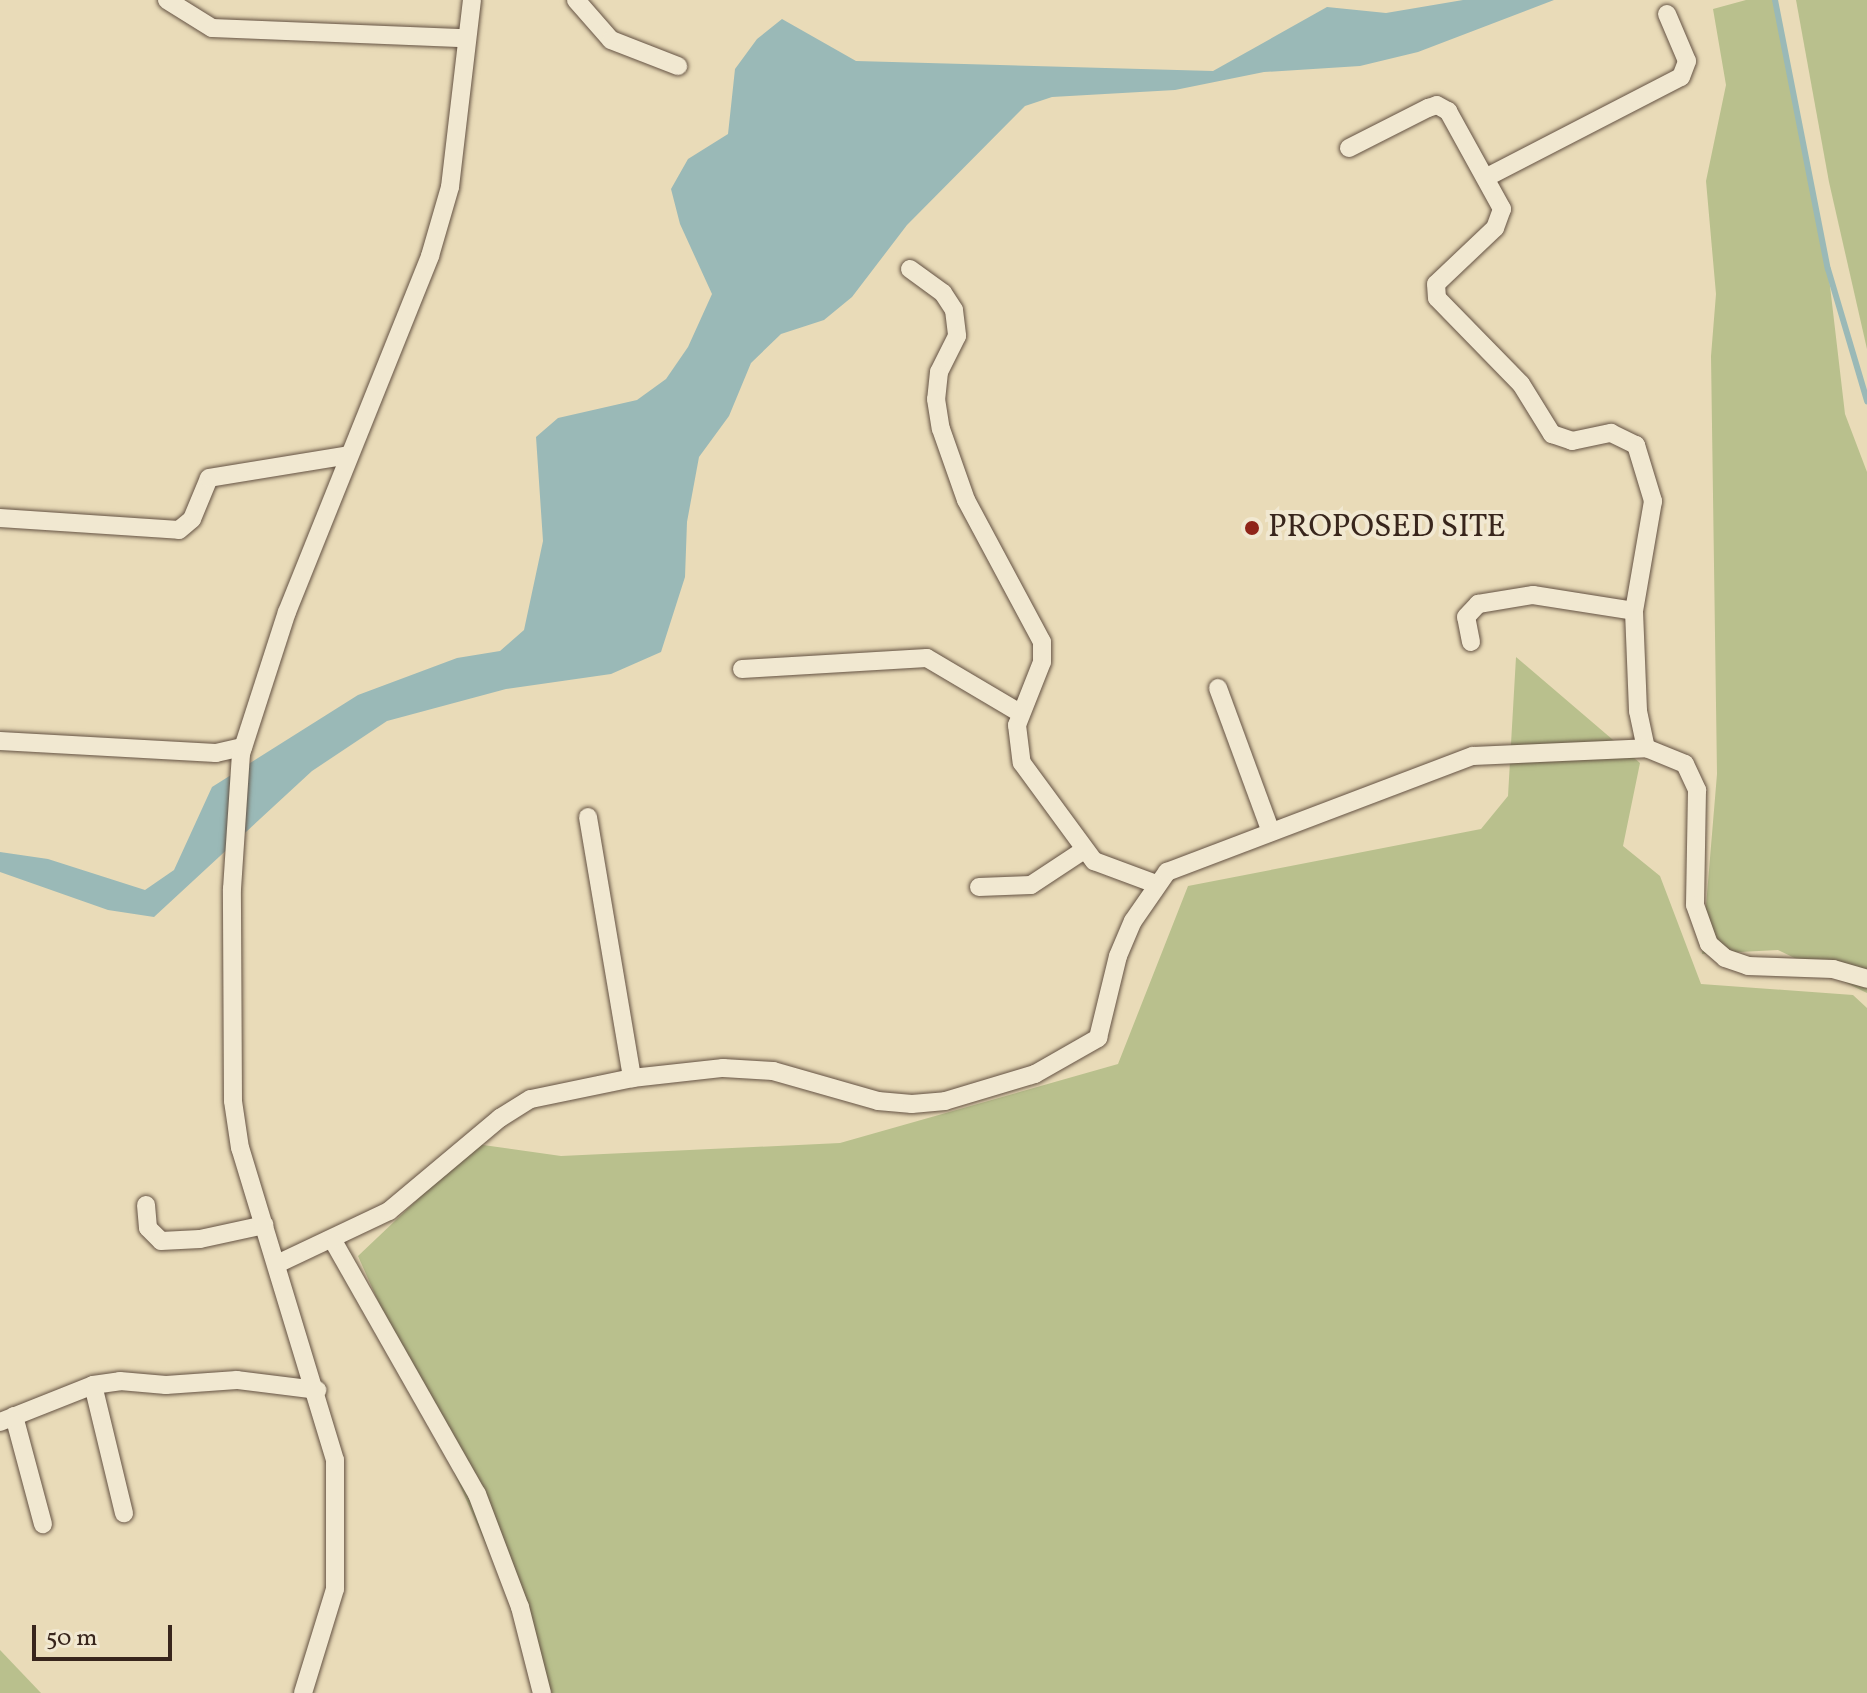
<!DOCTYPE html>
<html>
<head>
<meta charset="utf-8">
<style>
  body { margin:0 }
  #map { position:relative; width:1867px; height:1693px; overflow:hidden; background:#e9dbb8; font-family:Vollkorn,serif }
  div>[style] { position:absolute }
  .green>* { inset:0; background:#b9c08d }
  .water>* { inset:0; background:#9ab9b7 }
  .stream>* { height:6px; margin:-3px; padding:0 3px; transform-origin:3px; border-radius:3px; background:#9ab9b7 }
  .roads { filter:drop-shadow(0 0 2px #645243) drop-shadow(0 0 2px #645243) }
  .street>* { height:18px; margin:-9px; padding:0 9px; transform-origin:9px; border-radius:9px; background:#f1e8d1 }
  .dots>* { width:22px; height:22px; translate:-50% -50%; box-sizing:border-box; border:4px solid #f1e8d1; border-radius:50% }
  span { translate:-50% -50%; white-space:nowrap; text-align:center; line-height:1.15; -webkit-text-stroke:8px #f1e8d1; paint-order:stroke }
  .poi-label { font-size:32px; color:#38251c }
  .left { translate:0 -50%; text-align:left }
  .scale { position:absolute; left:32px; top:1625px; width:140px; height:36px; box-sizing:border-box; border:4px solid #38251c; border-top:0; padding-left:10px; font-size:24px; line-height:28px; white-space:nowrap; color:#38251c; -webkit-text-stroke:6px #f1e8d1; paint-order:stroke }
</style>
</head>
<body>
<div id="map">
  <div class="green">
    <div style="clip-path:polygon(1746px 0,1775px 0,1828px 269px,1845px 414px,1867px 472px,1867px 993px,1778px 950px,1702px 954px,1717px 774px,1711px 356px,1716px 294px,1706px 181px,1726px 85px,1713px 9px)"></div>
    <div style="clip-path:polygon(1796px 0,1867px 0,1867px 349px,1829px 182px)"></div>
    <div style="clip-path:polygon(1516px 657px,1640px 763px,1623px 846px,1660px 876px,1701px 984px,1853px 995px,1867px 1008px,1867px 1693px,552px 1693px,358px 1256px,476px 1144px,561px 1156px,840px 1143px,1118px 1064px,1188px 886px,1481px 829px,1508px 796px)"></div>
    <div style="clip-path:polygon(0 1650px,41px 1693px,0 1693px)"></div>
  </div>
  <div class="water">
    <div style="clip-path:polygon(1463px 0,1554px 0,1418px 52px,1360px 66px,1264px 72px,1175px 90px,1052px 97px,1025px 106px,907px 225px,852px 297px,824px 320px,781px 334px,751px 363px,729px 416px,699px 457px,687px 522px,685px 577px,661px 652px,611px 674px,506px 689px,387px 721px,312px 771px,154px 917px,108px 910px,0 872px,0 852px,48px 859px,145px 890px,174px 870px,212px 787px,358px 695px,457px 658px,500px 651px,524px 630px,543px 541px,536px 437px,558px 418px,637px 400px,666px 379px,688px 347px,712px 294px,680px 224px,671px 189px,688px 159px,728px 134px,735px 69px,757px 39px,782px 19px,856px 61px,1213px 71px,1327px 7px,1386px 13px)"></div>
  </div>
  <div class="stream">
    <div style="left:1775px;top:0;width:274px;rotate:78.9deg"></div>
    <div style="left:1828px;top:269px;width:138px;rotate:73.5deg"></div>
  </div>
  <div class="roads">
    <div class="street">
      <div style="left:167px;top:0;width:53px;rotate:31.9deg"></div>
      <div style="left:212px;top:28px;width:253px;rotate:2.3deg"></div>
      <div style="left:576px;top:0;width:53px;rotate:48.8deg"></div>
      <div style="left:611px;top:40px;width:72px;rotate:21.2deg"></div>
      <div style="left:1349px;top:148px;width:89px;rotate:-26.9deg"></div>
      <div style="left:1428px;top:108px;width:9px;rotate:-18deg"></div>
      <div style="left:1437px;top:105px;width:13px;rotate:29deg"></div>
      <div style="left:1448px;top:111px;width:112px;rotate:61.1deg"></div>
      <div style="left:1502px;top:209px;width:20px;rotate:110deg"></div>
      <div style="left:1495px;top:228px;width:81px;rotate:136.5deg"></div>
      <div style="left:1436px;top:284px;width:14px;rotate:86deg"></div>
      <div style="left:1437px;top:298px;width:120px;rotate:45.7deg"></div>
      <div style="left:1521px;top:384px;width:59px;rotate:58.2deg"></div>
      <div style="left:1552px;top:434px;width:21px;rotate:19deg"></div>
      <div style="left:1572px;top:441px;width:40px;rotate:-12deg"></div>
      <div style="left:1611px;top:433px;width:28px;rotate:26deg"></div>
      <div style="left:1636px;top:445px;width:59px;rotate:73.1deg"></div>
      <div style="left:1653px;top:501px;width:112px;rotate:99.8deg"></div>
      <div style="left:1634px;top:611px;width:100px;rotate:87.7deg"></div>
      <div style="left:1638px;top:711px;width:38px;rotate:78deg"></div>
      <div style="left:1487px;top:177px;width:218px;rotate:-27.3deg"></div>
      <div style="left:1681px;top:77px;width:17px;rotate:-69deg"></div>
      <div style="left:1687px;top:61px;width:51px;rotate:-113.1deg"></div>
      <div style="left:910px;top:269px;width:41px;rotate:36deg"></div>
      <div style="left:943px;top:293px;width:20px;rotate:57deg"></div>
      <div style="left:954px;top:310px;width:26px;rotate:83deg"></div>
      <div style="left:957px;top:336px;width:40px;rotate:116.6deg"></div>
      <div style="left:939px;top:372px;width:27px;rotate:96deg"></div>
      <div style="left:936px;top:399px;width:30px;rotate:81deg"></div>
      <div style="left:941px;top:429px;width:75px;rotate:70.6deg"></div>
      <div style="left:966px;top:500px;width:161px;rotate:61.8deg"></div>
      <div style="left:1042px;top:642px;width:20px;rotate:90deg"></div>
      <div style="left:1042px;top:662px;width:68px;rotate:111.6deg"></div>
      <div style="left:1017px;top:725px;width:38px;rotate:83deg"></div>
      <div style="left:1022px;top:763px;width:122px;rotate:53.7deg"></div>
      <div style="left:1094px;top:861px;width:66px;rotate:20.4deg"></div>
      <div style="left:0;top:518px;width:179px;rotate:3.8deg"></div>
      <div style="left:179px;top:530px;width:17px;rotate:-40deg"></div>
      <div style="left:192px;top:519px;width:44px;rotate:-67.5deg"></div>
      <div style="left:209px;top:478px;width:142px;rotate:-9.3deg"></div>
      <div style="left:1471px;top:642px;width:25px;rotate:-101deg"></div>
      <div style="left:1466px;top:617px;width:18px;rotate:-47deg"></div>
      <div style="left:1478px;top:604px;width:56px;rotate:-9.3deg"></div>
      <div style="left:1533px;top:595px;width:102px;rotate:9deg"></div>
      <div style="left:742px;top:669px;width:185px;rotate:-3.4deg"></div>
      <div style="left:927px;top:658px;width:108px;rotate:30.6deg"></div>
      <div style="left:1218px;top:688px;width:153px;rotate:69.8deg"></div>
      <div style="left:0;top:741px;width:216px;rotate:3.2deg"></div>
      <div style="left:216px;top:753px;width:28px;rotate:-13deg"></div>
      <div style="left:588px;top:817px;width:265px;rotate:80.4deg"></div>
      <div style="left:979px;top:887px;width:52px;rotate:-2.2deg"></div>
      <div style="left:1031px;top:885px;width:64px;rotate:-33.4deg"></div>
      <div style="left:146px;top:1205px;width:23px;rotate:85deg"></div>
      <div style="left:148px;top:1228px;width:18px;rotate:45deg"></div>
      <div style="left:161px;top:1241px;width:39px;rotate:-3deg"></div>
      <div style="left:200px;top:1239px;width:66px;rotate:-12.3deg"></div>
      <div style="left:332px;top:1239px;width:293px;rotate:60.4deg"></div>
      <div style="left:477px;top:1494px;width:121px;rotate:69.2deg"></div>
      <div style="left:520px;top:1607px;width:89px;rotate:75.7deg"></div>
      <div style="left:277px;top:1264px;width:124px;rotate:-25.3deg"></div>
      <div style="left:389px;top:1211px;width:145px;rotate:-40deg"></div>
      <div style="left:500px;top:1118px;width:36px;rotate:-32deg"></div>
      <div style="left:531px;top:1099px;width:103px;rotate:-11.7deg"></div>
      <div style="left:632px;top:1078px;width:92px;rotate:-6.3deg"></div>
      <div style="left:723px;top:1068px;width:50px;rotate:3.4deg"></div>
      <div style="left:773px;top:1071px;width:109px;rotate:15.9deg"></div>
      <div style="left:878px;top:1101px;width:34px;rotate:5deg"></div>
      <div style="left:912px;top:1104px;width:33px;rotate:-5deg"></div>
      <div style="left:945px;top:1101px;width:94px;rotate:-16.7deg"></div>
      <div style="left:1035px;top:1074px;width:73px;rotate:-29.7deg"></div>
      <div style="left:1098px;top:1038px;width:84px;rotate:-76.3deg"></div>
      <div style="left:1118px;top:956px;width:38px;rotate:-67deg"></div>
      <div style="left:1133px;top:921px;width:60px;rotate:-55.2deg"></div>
      <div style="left:1167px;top:872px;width:327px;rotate:-20.8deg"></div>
      <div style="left:1473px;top:756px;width:173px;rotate:-2.6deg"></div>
      <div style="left:1646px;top:748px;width:42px;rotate:22.3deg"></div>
      <div style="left:1685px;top:764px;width:29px;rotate:65deg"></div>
      <div style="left:1697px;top:790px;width:115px;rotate:91deg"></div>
      <div style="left:1695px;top:905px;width:41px;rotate:70.3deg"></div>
      <div style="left:1709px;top:944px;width:21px;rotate:41deg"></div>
      <div style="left:1725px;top:958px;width:24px;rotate:19deg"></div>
      <div style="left:1748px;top:966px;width:85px;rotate:2deg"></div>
      <div style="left:1833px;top:969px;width:35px;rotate:16deg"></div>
      <div style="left:93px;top:1385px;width:132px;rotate:76.4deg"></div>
      <div style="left:14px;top:1416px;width:112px;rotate:75deg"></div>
      <div style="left:0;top:1422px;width:100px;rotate:-21.7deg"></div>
      <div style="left:93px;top:1385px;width:27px;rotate:-8deg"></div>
      <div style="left:120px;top:1381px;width:46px;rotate:5deg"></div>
      <div style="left:166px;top:1385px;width:71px;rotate:-4deg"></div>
      <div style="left:237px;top:1380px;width:81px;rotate:7.1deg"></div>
      <div style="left:303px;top:1693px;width:109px;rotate:-72.9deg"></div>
      <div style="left:335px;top:1589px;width:129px;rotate:-90deg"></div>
      <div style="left:335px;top:1460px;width:326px;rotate:-106.9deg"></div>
      <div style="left:240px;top:1148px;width:48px;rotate:-98.5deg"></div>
      <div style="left:233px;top:1101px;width:212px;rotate:-90.3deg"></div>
      <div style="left:232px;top:889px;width:135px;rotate:-86.2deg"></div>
      <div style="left:241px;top:754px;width:149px;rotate:-72.1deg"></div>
      <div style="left:287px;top:612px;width:384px;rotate:-68.1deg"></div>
      <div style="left:430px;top:256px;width:72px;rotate:-73.8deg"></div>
      <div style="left:450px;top:187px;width:188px;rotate:-83.3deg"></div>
    </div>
  </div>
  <div class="dots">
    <div style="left:1252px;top:528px;background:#8f2418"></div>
  </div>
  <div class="poi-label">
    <span class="left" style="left:1268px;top:528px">PROPOSED SITE</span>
  </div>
  <div class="scale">50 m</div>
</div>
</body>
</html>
